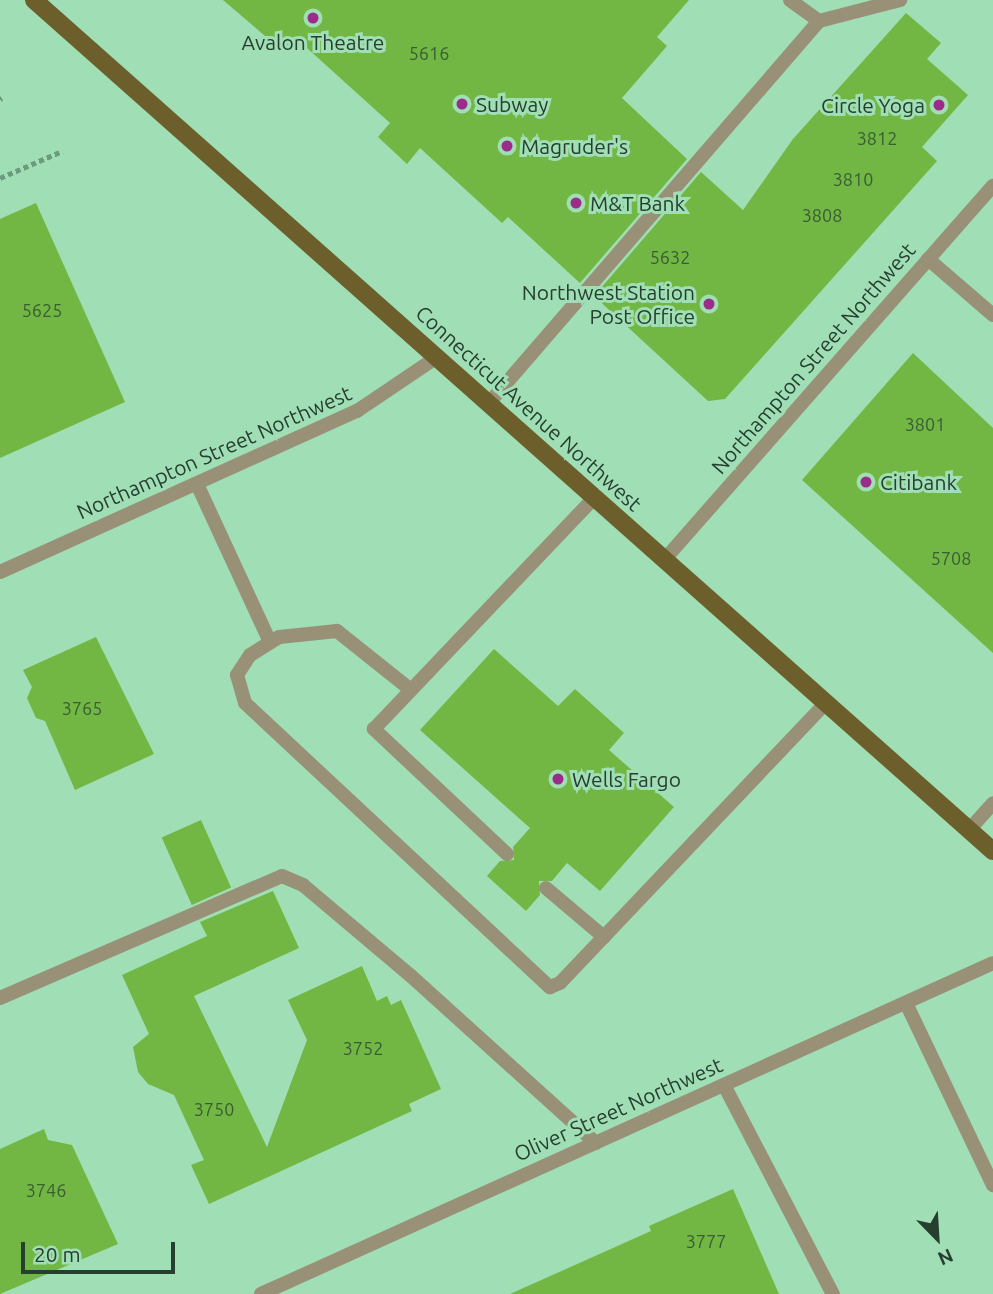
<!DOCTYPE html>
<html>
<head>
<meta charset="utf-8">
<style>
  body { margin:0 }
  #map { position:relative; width:993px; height:1294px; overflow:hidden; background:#a0deb5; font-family:Ubuntu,sans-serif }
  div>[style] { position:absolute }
  .building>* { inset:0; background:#72b744; transform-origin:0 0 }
  .path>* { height:4.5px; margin-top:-2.25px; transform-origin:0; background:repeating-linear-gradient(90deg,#6c9a7c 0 5px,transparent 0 8.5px) }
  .lane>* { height:14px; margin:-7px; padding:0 7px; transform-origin:7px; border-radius:7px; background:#989177 }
  .street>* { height:14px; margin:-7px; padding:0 7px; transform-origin:7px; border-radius:7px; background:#989177 }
  .primary>* { height:18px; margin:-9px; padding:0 9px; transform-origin:9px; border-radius:9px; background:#6c5f2b }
  .dots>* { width:19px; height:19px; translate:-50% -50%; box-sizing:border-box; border:4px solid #a0deb5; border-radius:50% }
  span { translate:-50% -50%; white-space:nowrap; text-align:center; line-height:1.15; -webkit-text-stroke:6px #a0deb5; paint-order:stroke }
  .number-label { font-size:18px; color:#395d34 }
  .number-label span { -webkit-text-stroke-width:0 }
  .poi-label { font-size:21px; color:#263f2f }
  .left { translate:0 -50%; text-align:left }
  .right { translate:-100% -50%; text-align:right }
  .street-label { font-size:21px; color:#263f2f }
  .north { position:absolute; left:902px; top:1203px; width:70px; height:70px; -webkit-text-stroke:5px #a0deb5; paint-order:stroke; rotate:156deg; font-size:19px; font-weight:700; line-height:28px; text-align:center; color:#263f2f }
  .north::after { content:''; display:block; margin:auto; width:24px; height:32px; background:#263f2f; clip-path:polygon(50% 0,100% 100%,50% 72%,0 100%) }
  .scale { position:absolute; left:21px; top:1242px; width:154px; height:32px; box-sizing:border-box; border:4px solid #263f2f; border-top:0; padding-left:9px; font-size:21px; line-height:24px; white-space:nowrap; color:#263f2f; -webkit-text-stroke:5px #a0deb5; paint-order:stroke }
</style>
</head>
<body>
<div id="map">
  <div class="building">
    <div style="clip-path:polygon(223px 0,689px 0,657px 37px,667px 46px,622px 98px,687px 159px,580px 283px,508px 217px,502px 223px,420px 148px,407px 164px,378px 137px,390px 123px,297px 39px,285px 53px)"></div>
    <div style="clip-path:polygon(906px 13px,941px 43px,927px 59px,968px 95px,922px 147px,937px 161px,725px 399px,708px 401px,594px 296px,701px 172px,743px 210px,793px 139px)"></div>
    <div style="clip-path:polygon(36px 203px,125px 402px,0 458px,0 219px)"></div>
    <div style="clip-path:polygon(913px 353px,993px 428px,993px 653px,802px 480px)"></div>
    <div style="clip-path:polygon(96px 637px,154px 754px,75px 790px,45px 721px,36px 718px,27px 698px,32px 687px,23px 670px)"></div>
    <div style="clip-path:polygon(494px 649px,558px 706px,575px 689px,624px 733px,609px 750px,674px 807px,600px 891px,567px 863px,552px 881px,539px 881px,540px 895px,526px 911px,487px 876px,500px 861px,514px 860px,513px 847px,530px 828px,420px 730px)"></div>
    <div style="left:201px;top:820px;width:74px;height:43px;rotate:66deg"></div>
    <div style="clip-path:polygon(273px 891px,299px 948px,194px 996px,267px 1147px,307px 1040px,288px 1000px,362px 966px,377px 1001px,387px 996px,391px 1005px,401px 1000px,441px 1089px,409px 1104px,412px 1111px,209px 1204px,191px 1165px,204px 1160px,174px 1095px,148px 1084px,138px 1072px,133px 1047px,149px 1034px,122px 975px,207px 936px,200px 922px)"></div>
    <div style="clip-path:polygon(44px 1129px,48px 1140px,72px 1145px,118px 1244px,0 1294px,0 1149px)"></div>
    <div style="clip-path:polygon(733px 1189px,779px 1294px,510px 1294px,651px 1231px,649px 1226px)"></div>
  </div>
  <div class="path">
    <div style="left:0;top:99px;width:2px;rotate:-27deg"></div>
    <div style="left:0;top:178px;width:68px;rotate:-23.5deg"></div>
  </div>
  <div class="lane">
    <div style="left:790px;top:0;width:36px;rotate:36deg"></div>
    <div style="left:928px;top:259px;width:86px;rotate:40.7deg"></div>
    <div style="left:489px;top:403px;width:505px;rotate:-49.18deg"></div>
    <div style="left:819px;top:21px;width:84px;rotate:-14.5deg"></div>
    <div style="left:197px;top:484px;width:174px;rotate:65.2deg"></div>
    <div style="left:411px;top:690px;width:95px;rotate:-141.4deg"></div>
    <div style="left:337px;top:631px;width:58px;rotate:174.1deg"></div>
    <div style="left:279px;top:637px;width:34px;rotate:148deg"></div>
    <div style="left:250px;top:655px;width:24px;rotate:123deg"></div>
    <div style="left:237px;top:675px;width:29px;rotate:74deg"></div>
    <div style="left:245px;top:703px;width:417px;rotate:43deg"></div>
    <div style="left:550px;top:987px;width:11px;rotate:-22deg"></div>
    <div style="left:560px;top:983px;width:386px;rotate:-46.5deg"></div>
    <div style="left:969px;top:830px;width:36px;rotate:-48deg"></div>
    <div style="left:507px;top:854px;width:183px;rotate:-136.8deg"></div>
    <div style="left:374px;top:729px;width:320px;rotate:-46.4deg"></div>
    <div style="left:546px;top:888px;width:76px;rotate:40.2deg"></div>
    <div style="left:0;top:998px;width:307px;rotate:-23.4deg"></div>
    <div style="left:282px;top:876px;width:23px;rotate:23deg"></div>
    <div style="left:303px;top:885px;width:141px;rotate:40.1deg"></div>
    <div style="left:411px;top:976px;width:249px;rotate:42.1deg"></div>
    <div style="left:906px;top:1003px;width:202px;rotate:64.5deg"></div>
    <div style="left:724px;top:1085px;width:236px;rotate:62.5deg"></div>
  </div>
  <div class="street">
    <div style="left:665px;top:559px;width:497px;rotate:-48.7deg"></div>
    <div style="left:0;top:572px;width:392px;rotate:-24.3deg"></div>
    <div style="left:357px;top:411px;width:97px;rotate:-34deg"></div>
    <div style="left:261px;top:1294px;width:803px;rotate:-24.33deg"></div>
  </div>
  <div class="primary">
    <div style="left:34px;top:0;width:1282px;rotate:41.59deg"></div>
  </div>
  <div class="dots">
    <div style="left:313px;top:18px;background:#9c2c8a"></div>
    <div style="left:462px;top:104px;background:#9c2c8a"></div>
    <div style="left:939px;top:105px;background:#9c2c8a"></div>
    <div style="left:507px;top:146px;background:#9c2c8a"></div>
    <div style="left:576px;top:203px;background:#9c2c8a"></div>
    <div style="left:709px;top:304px;background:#9c2c8a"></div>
    <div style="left:866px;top:482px;background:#9c2c8a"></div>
    <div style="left:558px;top:779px;background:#9c2c8a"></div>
  </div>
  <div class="number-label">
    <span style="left:429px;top:53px">5616</span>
    <span style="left:877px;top:138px">3812</span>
    <span style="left:853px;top:179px">3810</span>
    <span style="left:822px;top:215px">3808</span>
    <span style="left:670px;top:257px">5632</span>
    <span style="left:42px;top:310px">5625</span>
    <span style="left:925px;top:424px">3801</span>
    <span style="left:951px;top:558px">5708</span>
    <span style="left:82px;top:708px">3765</span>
    <span style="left:363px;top:1048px">3752</span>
    <span style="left:214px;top:1109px">3750</span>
    <span style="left:46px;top:1190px">3746</span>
    <span style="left:706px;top:1241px">3777</span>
  </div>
  <div class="poi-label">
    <span style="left:313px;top:42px">Avalon Theatre</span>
    <span class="left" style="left:476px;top:104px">Subway</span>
    <span class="right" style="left:925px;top:105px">Circle Yoga</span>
    <span class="left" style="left:521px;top:146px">Magruder's</span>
    <span class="left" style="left:590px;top:203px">M&amp;T Bank</span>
    <span class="right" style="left:695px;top:304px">Northwest Station<br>Post Office</span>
    <span class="left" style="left:880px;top:482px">Citibank</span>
    <span class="left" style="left:572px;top:779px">Wells Fargo</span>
  </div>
  <div class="street-label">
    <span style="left:813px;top:358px;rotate:-49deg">Northampton Street Northwest</span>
    <span style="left:529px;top:408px;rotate:42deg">Connecticut Avenue Northwest</span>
    <span style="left:214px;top:452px;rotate:-24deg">Northampton Street Northwest</span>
    <span style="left:618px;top:1109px;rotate:-24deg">Oliver Street Northwest</span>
  </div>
  <div class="north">N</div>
  <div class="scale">20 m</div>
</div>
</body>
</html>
